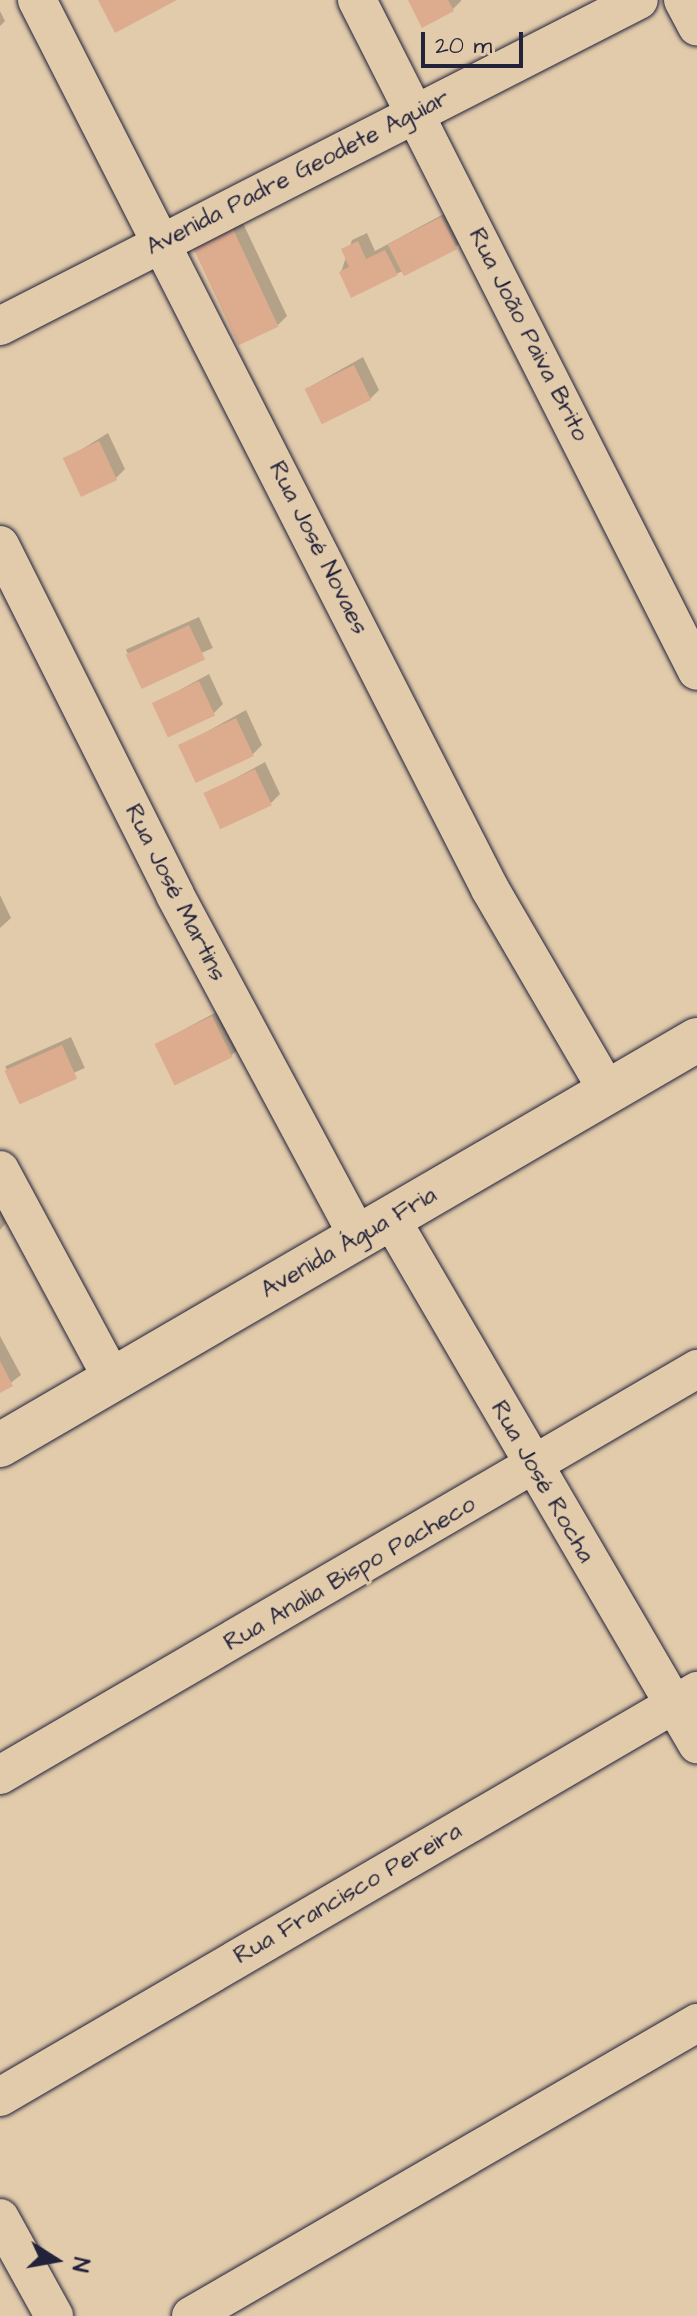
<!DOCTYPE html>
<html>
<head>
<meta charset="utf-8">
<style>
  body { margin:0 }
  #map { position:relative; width:697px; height:2316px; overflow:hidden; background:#e2cbab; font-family:"Architects Daughter",sans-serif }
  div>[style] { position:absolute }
  .shadow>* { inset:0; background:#0003; transform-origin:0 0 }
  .building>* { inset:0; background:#ddac8f; transform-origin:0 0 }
  .roads { filter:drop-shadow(0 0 2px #22223b) drop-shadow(0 0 2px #22223b) }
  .minor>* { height:38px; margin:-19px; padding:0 19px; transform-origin:19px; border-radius:19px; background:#e2cbab }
  .tertiary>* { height:44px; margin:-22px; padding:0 22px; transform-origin:22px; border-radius:22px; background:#e2cbab }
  span { translate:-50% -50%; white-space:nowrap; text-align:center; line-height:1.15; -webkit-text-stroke:6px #e2cbab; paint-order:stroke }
  .street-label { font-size:24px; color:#22223b }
  .north { position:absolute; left:16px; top:2220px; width:80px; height:80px; -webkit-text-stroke:6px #e2cbab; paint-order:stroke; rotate:101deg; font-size:22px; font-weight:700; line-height:32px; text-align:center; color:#22223b }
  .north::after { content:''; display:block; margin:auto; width:28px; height:36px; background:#22223b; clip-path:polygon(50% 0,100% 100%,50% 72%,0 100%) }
  .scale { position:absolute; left:421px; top:32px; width:102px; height:36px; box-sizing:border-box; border:4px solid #22223b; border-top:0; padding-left:10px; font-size:24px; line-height:28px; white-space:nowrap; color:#22223b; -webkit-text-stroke:6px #e2cbab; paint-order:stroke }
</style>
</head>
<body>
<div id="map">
  <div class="shadow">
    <div style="clip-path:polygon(410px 0,461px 0,461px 1px,452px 10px)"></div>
    <div style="clip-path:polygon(0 11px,5px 21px,0 26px)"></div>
    <div style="clip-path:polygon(451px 210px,464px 238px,455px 248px,396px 274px,341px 272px,352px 240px,367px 233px,375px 251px)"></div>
    <div style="clip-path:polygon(241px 219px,287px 316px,278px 325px,204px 237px)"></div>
    <div style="clip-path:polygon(363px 357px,379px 390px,370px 399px,306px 389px)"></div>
    <div style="clip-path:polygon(108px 433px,125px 469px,116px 478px,66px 459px)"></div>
    <div style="left:199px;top:617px;width:34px;height:80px;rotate:66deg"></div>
    <div style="clip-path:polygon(209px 674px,223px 704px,214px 713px,154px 704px)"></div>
    <div style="clip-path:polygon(246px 710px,262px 745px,253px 754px,181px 746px)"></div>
    <div style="clip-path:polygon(265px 762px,280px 794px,271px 803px,206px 794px)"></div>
    <div style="clip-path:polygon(0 895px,11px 918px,0 928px)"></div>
    <div style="clip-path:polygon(222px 1009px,240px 1047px,231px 1056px,157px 1044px)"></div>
    <div style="left:71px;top:1037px;width:34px;height:72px;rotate:66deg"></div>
    <div style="clip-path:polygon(0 1211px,6px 1223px,0 1230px)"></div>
    <div style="clip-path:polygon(0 1336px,21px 1375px,0 1391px)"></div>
  </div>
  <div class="building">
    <div style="clip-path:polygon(98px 0,177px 0,115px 33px)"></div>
    <div style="clip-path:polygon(408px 0,448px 0,454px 11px,422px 28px)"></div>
    <div style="left:441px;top:217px;width:36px;height:60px;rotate:63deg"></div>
    <div style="left:232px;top:227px;width:110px;height:44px;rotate:65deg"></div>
    <div style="clip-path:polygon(358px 241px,366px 259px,385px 250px,398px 275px,351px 298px,339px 272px,349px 267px,341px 249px)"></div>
    <div style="left:354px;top:365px;width:39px;height:55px;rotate:64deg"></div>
    <div style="left:99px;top:441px;width:43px;height:40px;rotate:65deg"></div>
    <div style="left:189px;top:625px;width:38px;height:70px;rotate:65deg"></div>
    <div style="left:199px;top:681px;width:38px;height:52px;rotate:65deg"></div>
    <div style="left:236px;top:718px;width:42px;height:64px;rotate:65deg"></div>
    <div style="left:255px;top:769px;width:40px;height:57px;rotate:65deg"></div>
    <div style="left:212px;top:1016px;width:46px;height:64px;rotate:64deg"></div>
    <div style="left:62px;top:1045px;width:37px;height:63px;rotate:66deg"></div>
    <div style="clip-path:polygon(0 1361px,13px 1386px,0 1393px)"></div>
  </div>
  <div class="roads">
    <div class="minor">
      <div style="left:37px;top:0;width:998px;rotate:63deg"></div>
      <div style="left:490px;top:889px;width:235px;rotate:59.8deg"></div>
      <div style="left:357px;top:0;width:752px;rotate:63.13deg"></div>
      <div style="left:683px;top:0;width:30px;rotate:62deg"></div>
      <div style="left:0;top:326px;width:717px;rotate:-27.03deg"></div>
      <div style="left:0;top:545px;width:391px;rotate:63.4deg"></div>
      <div style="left:175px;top:895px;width:388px;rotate:61.8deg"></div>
      <div style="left:0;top:1170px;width:238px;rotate:61.7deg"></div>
      <div style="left:391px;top:1219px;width:608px;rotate:59.76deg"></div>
      <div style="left:0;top:1775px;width:807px;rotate:-30.22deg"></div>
      <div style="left:0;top:2097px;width:807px;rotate:-30.22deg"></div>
      <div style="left:0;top:2218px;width:112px;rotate:61.1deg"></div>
      <div style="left:191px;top:2316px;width:585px;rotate:-30.07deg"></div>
    </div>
    <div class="tertiary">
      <div style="left:0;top:1445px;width:806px;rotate:-30.16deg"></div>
    </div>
  </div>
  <div class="street-label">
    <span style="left:298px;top:173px;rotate:-27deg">Avenida Padre Geodete Aguiar</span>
    <span style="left:528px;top:335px;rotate:63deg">Rua João Paiva Brito</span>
    <span style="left:318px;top:548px;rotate:63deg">Rua José Novaes</span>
    <span style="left:175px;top:893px;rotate:63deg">Rua José Martins</span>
    <span style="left:349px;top:1243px;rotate:-30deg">Avenida Água Fria</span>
    <span style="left:542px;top:1482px;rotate:60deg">Rua José Rocha</span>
    <span style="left:350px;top:1574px;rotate:-30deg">Rua Analia Bispo Pacheco</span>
    <span style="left:348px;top:1894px;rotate:-30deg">Rua Francisco Pereira</span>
  </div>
  <div class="north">N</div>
  <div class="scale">20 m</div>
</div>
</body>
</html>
